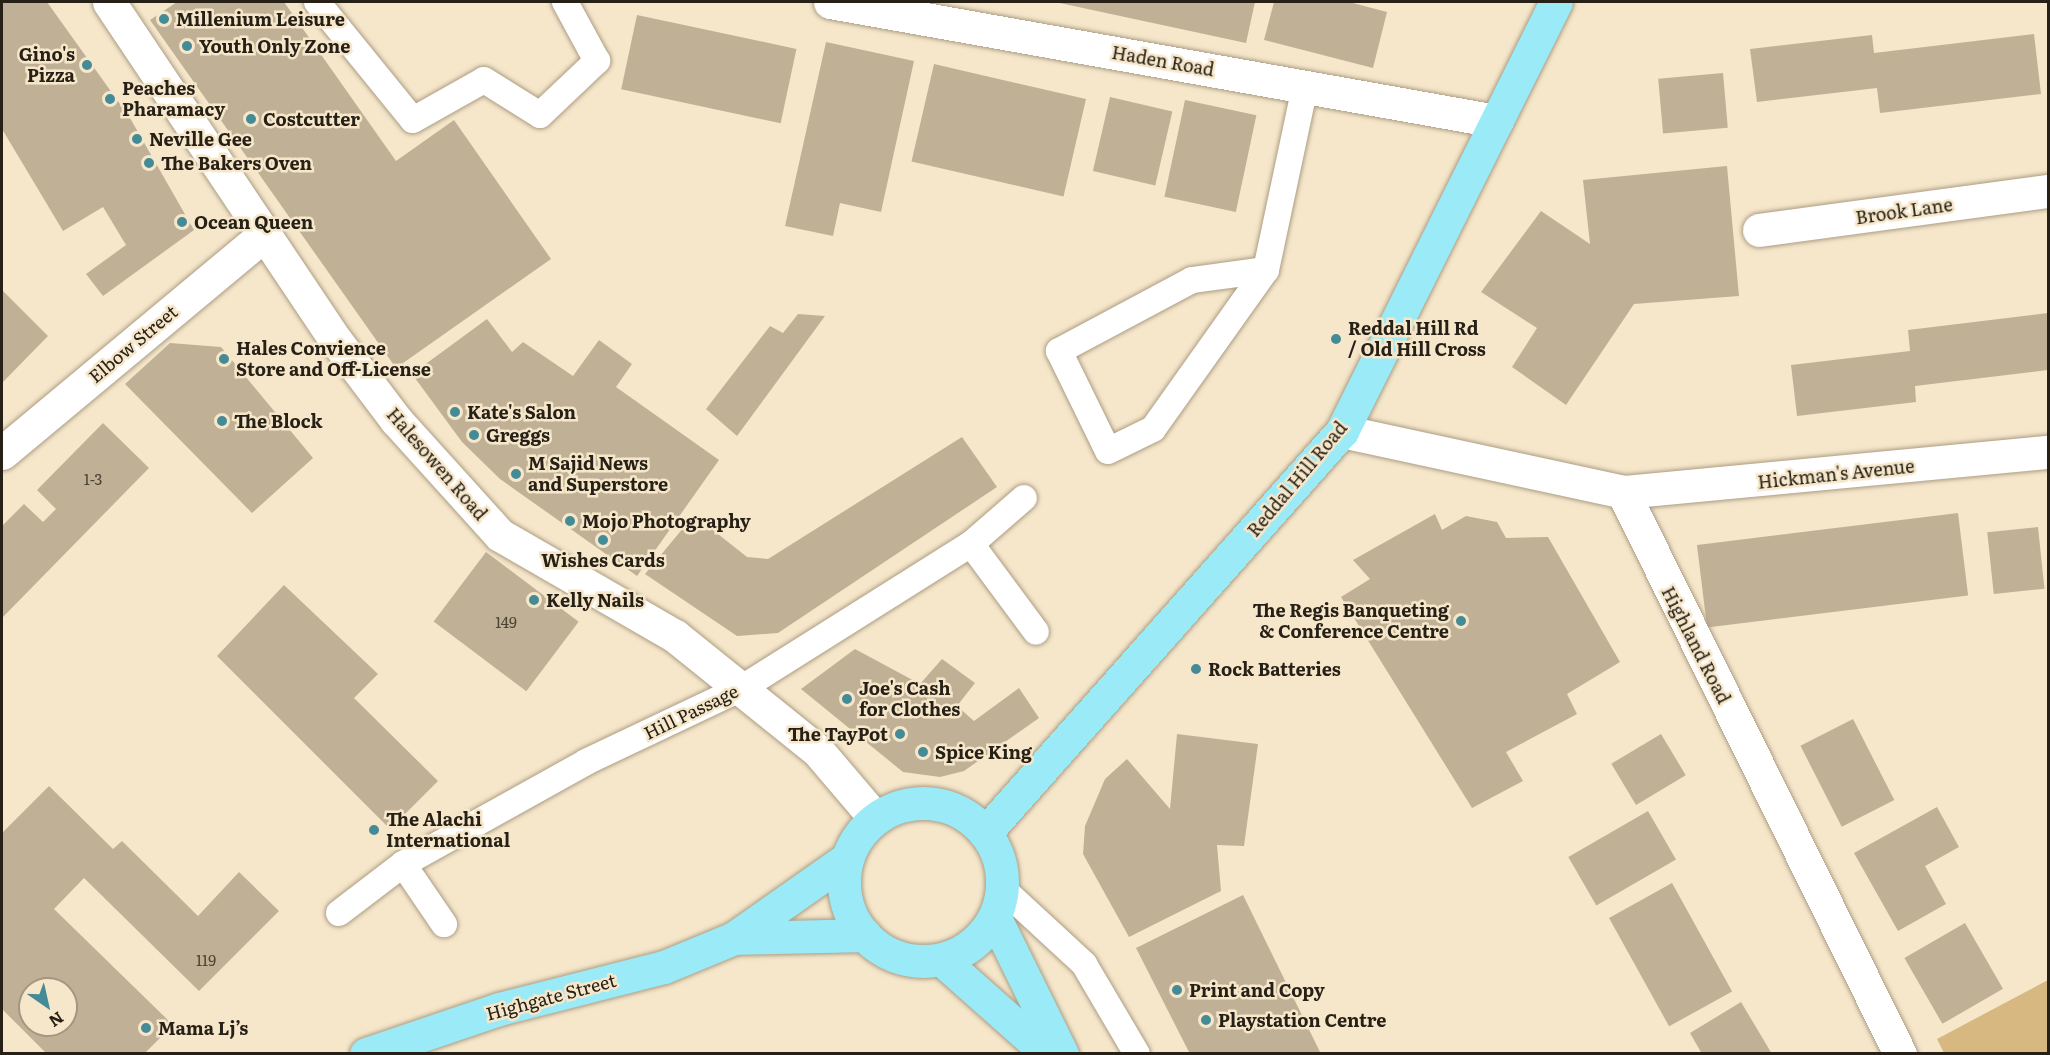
<!DOCTYPE html>
<html>
<head>
<meta charset="utf-8">
<style>
  body { margin:0 }
  #map { position:relative; width:2050px; height:1055px; overflow:hidden; background:#f6e7cb; font-family:Literata,serif }
  div>[style] { position:absolute }
  .green>* { inset:0; background:#d7b881 }
  .building>* { inset:0; background:#c0b196; transform-origin:0 0 }
  .roads { filter:drop-shadow(0 0 2px #ac9d83) drop-shadow(0 0 2px #ac9d83) }
  .service>* { height:26px; margin:-13px; padding:0 13px; transform-origin:13px; border-radius:13px; background:#fff }
  .minor>* { height:33px; margin:-16.5px; padding:0 16.5px; transform-origin:16.5px; border-radius:16.5px; background:#fff }
  .tertiary>* { height:33px; margin:-16.5px; padding:0 16.5px; transform-origin:16.5px; border-radius:16.5px; background:#fff }
  .primary>* { height:33px; margin:-16.5px; padding:0 16.5px; transform-origin:16.5px; border-radius:16.5px; background:#9aeaf7 }
  .primary>.ring { margin:-16.5px; padding:0; box-sizing:content-box; background:none; border:33px solid #9aeaf7; border-radius:50% }
  .dots>* { width:16px; height:16px; translate:-50% -50%; box-sizing:border-box; border:3px solid #f6e7cb; border-radius:50% }
  span { translate:-50% -50%; white-space:nowrap; text-align:center; line-height:1.15; -webkit-text-stroke:5px #f6e7cb; paint-order:stroke }
  .number-label { font-size:15px; color:#4c4436 }
  .number-label span { -webkit-text-stroke-width:0 }
  .poi-label { font-size:18px; color:#262016; font-weight:700 }
  .left { translate:0 -50%; text-align:left }
  .right { translate:-100% -50%; text-align:right }
  .street-label { font-size:18px; color:#262016 }
  .frame { position:absolute; inset:0; border:3px solid #262016; pointer-events:none }
  .north { position:absolute; left:18px; top:977px; width:60px; height:60px; box-sizing:border-box; background:#f6e7cb; border:2px solid #a39783; border-radius:50%; rotate:146deg; font-size:16px; font-weight:700; line-height:24px; text-align:center; color:#262016 }
  .north::after { content:''; display:block; margin:auto; width:21px; height:27px; background:#458b96; clip-path:polygon(50% 0,100% 100%,50% 72%,0 100%) }
</style>
</head>
<body>
<div id="map">
  <div class="green">
    <div style="clip-path:polygon(2048px 980px,2048px 1053px,1944px 1053px,1937px 1039px)"></div>
  </div>
  <div class="building">
    <div style="clip-path:polygon(2px 2px,47px 2px,130px 118px,194px 230px,103px 296px,86px 274px,126px 245px,103px 207px,63px 231px,2px 129px)"></div>
    <div style="clip-path:polygon(177px 2px,284px 2px,396px 161px,454px 120px,551px 259px,396px 368px,150px 20px)"></div>
    <div style="clip-path:polygon(1055px 2px,1255px 2px,1246px 43px)"></div>
    <div style="clip-path:polygon(1274px 2px,1349px 2px,1387px 12px,1373px 68px,1264px 40px)"></div>
    <div style="left:637px;top:15px;width:163px;height:76px;rotate:12deg"></div>
    <div style="clip-path:polygon(2034px 34px,2041px 94px,1880px 113px,1877px 88px,1757px 102px,1750px 49px,1872px 35px,1874px 53px)"></div>
    <div style="clip-path:polygon(826px 42px,914px 61px,881px 212px,840px 203px,833px 236px,785px 226px)"></div>
    <div style="left:934px;top:64px;width:156px;height:100px;rotate:13deg"></div>
    <div style="left:1723px;top:73px;width:55px;height:65px;rotate:85deg"></div>
    <div style="left:1110px;top:97px;width:64px;height:76px;rotate:13deg"></div>
    <div style="left:1185px;top:100px;width:73px;height:99px;rotate:12deg"></div>
    <div style="clip-path:polygon(1727px 166px,1739px 296px,1634px 304px,1566px 405px,1512px 367px,1537px 328px,1481px 292px,1541px 211px,1590px 244px,1583px 180px)"></div>
    <div style="clip-path:polygon(2px 290px,48px 336px,2px 383px)"></div>
    <div style="clip-path:polygon(2048px 313px,2048px 370px,1915px 386px,1916px 402px,1797px 416px,1791px 365px,1910px 351px,1908px 330px)"></div>
    <div style="clip-path:polygon(798px 314px,825px 316px,737px 436px,706px 409px,770px 326px,783px 333px)"></div>
    <div style="clip-path:polygon(487px 319px,512px 352px,523px 342px,573px 376px,599px 340px,632px 364px,616px 387px,719px 460px,637px 576px,500px 479px,462px 442px,412px 374px)"></div>
    <div style="clip-path:polygon(170px 343px,221px 347px,313px 458px,252px 513px,125px 384px)"></div>
    <div style="clip-path:polygon(103px 423px,149px 468px,2px 618px,2px 526px,24px 504px,43px 522px,56px 509px,37px 490px)"></div>
    <div style="clip-path:polygon(962px 437px,997px 487px,778px 633px,737px 636px,645px 574px,694px 515px,747px 557px,768px 559px)"></div>
    <div style="left:1958px;top:513px;width:83px;height:263px;rotate:83deg"></div>
    <div style="clip-path:polygon(1435px 514px,1442px 530px,1466px 516px,1497px 522px,1506px 538px,1548px 537px,1620px 662px,1567px 694px,1577px 714px,1506px 752px,1523px 781px,1472px 808px,1341px 597px,1370px 579px,1353px 560px)"></div>
    <div style="left:2038px;top:527px;width:62px;height:51px;rotate:84deg"></div>
    <div style="left:486px;top:552px;width:116px;height:87px;rotate:37deg"></div>
    <div style="clip-path:polygon(284px 585px,378px 674px,354px 698px,438px 781px,390px 829px,217px 656px)"></div>
    <div style="clip-path:polygon(855px 649px,920px 684px,942px 659px,975px 683px,957px 706px,974px 721px,1019px 688px,1039px 718px,964px 771px,940px 777px,903px 772px,801px 689px)"></div>
    <div style="left:1853px;top:719px;width:91px;height:59px;rotate:63deg"></div>
    <div style="clip-path:polygon(1177px 734px,1258px 744px,1244px 846px,1217px 845px,1221px 891px,1129px 937px,1083px 854px,1085px 826px,1105px 779px,1127px 759px,1170px 809px)"></div>
    <div style="left:1661px;top:734px;width:48px;height:58px;rotate:59deg"></div>
    <div style="clip-path:polygon(evenodd,49px 786px,113px 849px,122px 841px,198px 916px,239px 872px,279px 911px,199px 991px,84px 878px,54px 909px,173px 1025px,144px 1054px,47px 1054px,2px 1009px,2px 833px,49px 786px,30px 989px,66px 989px,66px 1025px,30px 1025px,30px 989px)"></div>
    <div style="clip-path:polygon(1937px 807px,1959px 847px,1925px 866px,1946px 904px,1898px 931px,1854px 853px)"></div>
    <div style="left:1648px;top:811px;width:56px;height:92px;rotate:60deg"></div>
    <div style="left:1672px;top:883px;width:124px;height:72px;rotate:61deg"></div>
    <div style="clip-path:polygon(1243px 895px,1321px 1054px,1190px 1054px,1136px 948px)"></div>
    <div style="left:1965px;top:923px;width:76px;height:70px;rotate:60deg"></div>
    <div style="clip-path:polygon(1741px 1002px,1772px 1054px,1702px 1054px,1690px 1033px)"></div>
  </div>
  <div class="roads">
    <div class="service">
      <div style="left:317px;top:2px;width:152px;rotate:50.9deg"></div>
      <div style="left:413px;top:120px;width:81px;rotate:-29.4deg"></div>
      <div style="left:484px;top:80px;width:66px;rotate:32deg"></div>
      <div style="left:540px;top:115px;width:79px;rotate:-43.5deg"></div>
      <div style="left:597px;top:61px;width:67px;rotate:-118.5deg"></div>
      <div style="left:1266px;top:270px;width:75px;rotate:172.3deg"></div>
      <div style="left:1192px;top:280px;width:151px;rotate:151.9deg"></div>
      <div style="left:1059px;top:351px;width:111px;rotate:63.9deg"></div>
      <div style="left:1108px;top:451px;width:50px;rotate:-26.1deg"></div>
      <div style="left:1153px;top:429px;width:195px;rotate:-54.6deg"></div>
      <div style="left:1266px;top:270px;width:188px;rotate:-78deg"></div>
      <div style="left:971px;top:544px;width:109px;rotate:53.5deg"></div>
      <div style="left:403px;top:864px;width:73px;rotate:55.7deg"></div>
      <div style="left:1005px;top:891px;width:108px;rotate:42.7deg"></div>
      <div style="left:1084px;top:964px;width:104px;rotate:59.5deg"></div>
      <div style="left:339px;top:913px;width:81px;rotate:-37.4deg"></div>
      <div style="left:403px;top:864px;width:210px;rotate:-29.1deg"></div>
      <div style="left:586px;top:762px;width:173px;rotate:-25.4deg"></div>
      <div style="left:742px;top:688px;width:271px;rotate:-32.2deg"></div>
      <div style="left:971px;top:544px;width:70px;rotate:-41deg"></div>
    </div>
    <div class="minor">
      <div style="left:830px;top:2px;width:677px;rotate:10.13deg"></div>
      <div style="left:1759px;top:230px;width:292px;rotate:-7.7deg"></div>
      <div style="left:1342px;top:431px;width:288px;rotate:12.2deg"></div>
      <div style="left:1623px;top:492px;width:627px;rotate:63.76deg"></div>
      <div style="left:2px;top:453px;width:341px;rotate:-39.8deg"></div>
      <div style="left:1623px;top:492px;width:427px;rotate:-5.4deg"></div>
    </div>
    <div class="tertiary">
      <div style="left:109px;top:2px;width:409px;rotate:56.2deg"></div>
      <div style="left:337px;top:342px;width:98px;rotate:52.9deg"></div>
      <div style="left:396px;top:420px;width:155px;rotate:47.9deg"></div>
      <div style="left:500px;top:535px;width:202px;rotate:30deg"></div>
      <div style="left:675px;top:636px;width:184px;rotate:38.8deg"></div>
      <div style="left:818px;top:751px;width:88px;rotate:49.6deg"></div>
    </div>
    <div class="primary">
      <div class="ring" style="left:844px;top:803px;width:125px;height:125px"></div>
      <div style="left:985px;top:833px;width:538px;rotate:-48.39deg"></div>
      <div style="left:1342px;top:431px;width:479px;rotate:-63.5deg"></div>
      <div style="left:995px;top:918px;width:152px;rotate:63.8deg"></div>
      <div style="left:734px;top:938px;width:131px;rotate:-1.3deg"></div>
      <div style="left:942px;top:960px;width:142px;rotate:41.6deg"></div>
      <div style="left:366px;top:1054px;width:140px;rotate:-18.7deg"></div>
      <div style="left:499px;top:1009px;width:170px;rotate:-14.3deg"></div>
      <div style="left:664px;top:967px;width:76px;rotate:-22.5deg"></div>
      <div style="left:734px;top:938px;width:136px;rotate:-35.1deg"></div>
    </div>
  </div>
  <div class="dots">
    <div style="left:164px;top:19px;background:#458b96"></div>
    <div style="left:187px;top:46px;background:#458b96"></div>
    <div style="left:87px;top:65px;background:#458b96"></div>
    <div style="left:110px;top:99px;background:#458b96"></div>
    <div style="left:251px;top:119px;background:#458b96"></div>
    <div style="left:137px;top:139px;background:#458b96"></div>
    <div style="left:149px;top:163px;background:#458b96"></div>
    <div style="left:182px;top:222px;background:#458b96"></div>
    <div style="left:1336px;top:339px;background:#458b96"></div>
    <div style="left:224px;top:359px;background:#458b96"></div>
    <div style="left:455px;top:412px;background:#458b96"></div>
    <div style="left:222px;top:421px;background:#458b96"></div>
    <div style="left:474px;top:435px;background:#458b96"></div>
    <div style="left:516px;top:474px;background:#458b96"></div>
    <div style="left:570px;top:521px;background:#458b96"></div>
    <div style="left:603px;top:540px;background:#458b96"></div>
    <div style="left:534px;top:600px;background:#458b96"></div>
    <div style="left:1461px;top:621px;background:#458b96"></div>
    <div style="left:1196px;top:669px;background:#458b96"></div>
    <div style="left:847px;top:699px;background:#458b96"></div>
    <div style="left:900px;top:734px;background:#458b96"></div>
    <div style="left:923px;top:752px;background:#458b96"></div>
    <div style="left:374px;top:830px;background:#458b96"></div>
    <div style="left:1177px;top:990px;background:#458b96"></div>
    <div style="left:1206px;top:1020px;background:#458b96"></div>
    <div style="left:146px;top:1028px;background:#458b96"></div>
  </div>
  <div class="number-label">
    <span style="left:93px;top:479px">1-3</span>
    <span style="left:506px;top:622px">149</span>
    <span style="left:206px;top:960px">119</span>
  </div>
  <div class="poi-label">
    <span class="left" style="left:176px;top:19px">Millenium Leisure</span>
    <span class="left" style="left:199px;top:46px">Youth Only Zone</span>
    <span class="right" style="left:75px;top:65px">Gino's<br>Pizza</span>
    <span class="left" style="left:122px;top:99px">Peaches<br>Pharamacy</span>
    <span class="left" style="left:263px;top:119px">Costcutter</span>
    <span class="left" style="left:149px;top:139px">Neville Gee</span>
    <span class="left" style="left:161px;top:163px">The Bakers Oven</span>
    <span class="left" style="left:194px;top:222px">Ocean Queen</span>
    <span class="left" style="left:1348px;top:339px">Reddal Hill Rd<br>/ Old Hill Cross</span>
    <span class="left" style="left:236px;top:359px">Hales Convience<br>Store and Off-License</span>
    <span class="left" style="left:467px;top:412px">Kate's Salon</span>
    <span class="left" style="left:234px;top:421px">The Block</span>
    <span class="left" style="left:486px;top:435px">Greggs</span>
    <span class="left" style="left:528px;top:474px">M Sajid News<br>and Superstore</span>
    <span class="left" style="left:582px;top:521px">Mojo Photography</span>
    <span style="left:603px;top:560px">Wishes Cards</span>
    <span class="left" style="left:546px;top:600px">Kelly Nails</span>
    <span class="right" style="left:1449px;top:621px">The Regis Banqueting<br>&amp; Conference Centre</span>
    <span class="left" style="left:1208px;top:669px">Rock Batteries</span>
    <span class="left" style="left:859px;top:699px">Joe's Cash<br>for Clothes</span>
    <span class="right" style="left:888px;top:734px">The TayPot</span>
    <span class="left" style="left:935px;top:752px">Spice King</span>
    <span class="left" style="left:386px;top:830px">The Alachi<br>International</span>
    <span class="left" style="left:1189px;top:990px">Print and Copy</span>
    <span class="left" style="left:1218px;top:1020px">Playstation Centre</span>
    <span class="left" style="left:158px;top:1028px">Mama Lj’s</span>
  </div>
  <div class="street-label">
    <span style="left:1163px;top:61px;rotate:10deg">Haden Road</span>
    <span style="left:1904px;top:211px;rotate:-8deg">Brook Lane</span>
    <span style="left:133px;top:344px;rotate:-40deg">Elbow Street</span>
    <span style="left:437px;top:464px;rotate:49deg">Halesowen Road</span>
    <span style="left:1836px;top:474px;rotate:-6deg">Hickman's Avenue</span>
    <span style="left:1297px;top:479px;rotate:-50deg">Reddal Hill Road</span>
    <span style="left:1696px;top:645px;rotate:63deg">Highland Road</span>
    <span style="left:691px;top:712px;rotate:-26deg">Hill Passage</span>
    <span style="left:551px;top:997px;rotate:-15deg">Highgate Street</span>
  </div>
  <div class="frame"></div>
  <div class="north">N</div>
</div>
</body>
</html>
